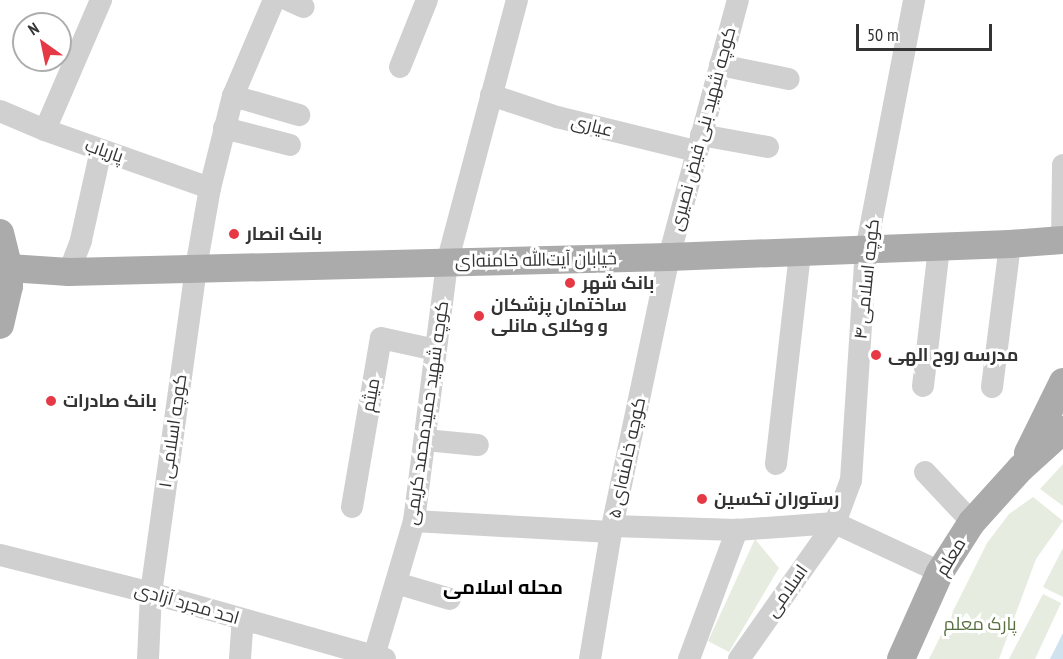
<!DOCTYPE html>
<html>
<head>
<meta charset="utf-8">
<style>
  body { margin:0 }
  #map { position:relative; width:1063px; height:659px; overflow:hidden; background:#fff; font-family:"PT Sans Narrow",Cairo,sans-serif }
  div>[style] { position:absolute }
  .green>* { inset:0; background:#e6ecdf }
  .water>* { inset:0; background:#cfe2ee }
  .minor>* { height:22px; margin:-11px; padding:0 11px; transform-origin:11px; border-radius:11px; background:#d0d0d0 }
  .major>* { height:28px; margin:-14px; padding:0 14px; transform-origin:14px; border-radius:14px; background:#ababab }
  .dots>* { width:16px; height:16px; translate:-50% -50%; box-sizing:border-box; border:3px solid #fff; border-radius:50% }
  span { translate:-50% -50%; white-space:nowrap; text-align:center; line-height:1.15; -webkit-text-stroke:6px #fff; paint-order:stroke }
  .street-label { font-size:18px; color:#333 }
  .poi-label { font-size:18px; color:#333; font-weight:700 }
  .left { translate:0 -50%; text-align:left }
  .park-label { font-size:18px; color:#56703f }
  .neighbourhood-label { font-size:20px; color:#000; font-weight:700 }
  .north { position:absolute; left:12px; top:12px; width:60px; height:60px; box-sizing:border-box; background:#fff; border:2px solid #adadad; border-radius:50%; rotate:327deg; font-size:16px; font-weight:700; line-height:24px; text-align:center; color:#333 }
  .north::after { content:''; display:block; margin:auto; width:21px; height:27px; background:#e63946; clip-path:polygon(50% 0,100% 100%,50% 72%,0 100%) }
  .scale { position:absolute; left:856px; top:24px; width:136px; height:27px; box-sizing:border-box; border:3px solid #333; border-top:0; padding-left:8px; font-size:18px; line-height:21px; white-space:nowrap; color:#333; -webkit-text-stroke:4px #fff; paint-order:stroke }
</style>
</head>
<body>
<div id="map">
  <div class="green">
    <div style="clip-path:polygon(1063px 464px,1063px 506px,1040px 489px)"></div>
    <div style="clip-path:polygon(1033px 497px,1063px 521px,1036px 559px,999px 659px,929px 659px,987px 543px,1009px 514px)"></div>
    <div style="clip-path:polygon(755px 539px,779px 568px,729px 652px,708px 641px)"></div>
    <div style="clip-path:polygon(1063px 548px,1063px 597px,1043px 587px)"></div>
    <div style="clip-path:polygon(1043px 594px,1061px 603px,1035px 659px,1009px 659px)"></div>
  </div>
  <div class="water">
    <div style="clip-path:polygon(1063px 633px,1063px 659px,1050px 659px)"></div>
  </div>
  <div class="minor">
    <div style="left:288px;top:0;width:17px;rotate:24deg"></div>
    <div style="left:720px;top:65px;width:70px;rotate:11.5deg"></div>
    <div style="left:400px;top:67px;width:72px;rotate:-68.1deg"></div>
    <div style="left:491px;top:95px;width:70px;rotate:18.4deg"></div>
    <div style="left:557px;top:117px;width:142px;rotate:13.8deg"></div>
    <div style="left:233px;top:96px;width:69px;rotate:16.1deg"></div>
    <div style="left:0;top:111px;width:49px;rotate:22.9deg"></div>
    <div style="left:45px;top:130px;width:175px;rotate:19.4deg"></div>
    <div style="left:224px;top:128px;width:68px;rotate:14.4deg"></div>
    <div style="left:45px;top:130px;width:142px;rotate:-66.7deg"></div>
    <div style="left:701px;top:135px;width:68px;rotate:10.2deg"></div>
    <div style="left:1062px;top:240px;width:75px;rotate:-89.2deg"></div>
    <div style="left:69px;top:272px;width:34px;rotate:-69deg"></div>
    <div style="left:81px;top:240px;width:92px;rotate:-77.5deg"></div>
    <div style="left:923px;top:386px;width:140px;rotate:-83.4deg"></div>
    <div style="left:992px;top:387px;width:144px;rotate:-82.8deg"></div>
    <div style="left:425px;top:440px;width:53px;rotate:5.4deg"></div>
    <div style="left:776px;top:464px;width:213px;rotate:-83.5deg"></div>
    <div style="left:925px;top:472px;width:69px;rotate:46.8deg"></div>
    <div style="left:352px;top:507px;width:171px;rotate:-80.3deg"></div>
    <div style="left:381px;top:338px;width:56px;rotate:12.3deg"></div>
    <div style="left:414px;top:521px;width:197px;rotate:3.2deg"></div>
    <div style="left:612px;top:526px;width:125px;rotate:1.8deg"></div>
    <div style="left:737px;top:530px;width:98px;rotate:-4.1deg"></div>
    <div style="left:835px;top:523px;width:116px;rotate:25deg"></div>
    <div style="left:0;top:555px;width:156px;rotate:14.1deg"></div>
    <div style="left:151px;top:593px;width:232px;rotate:15.8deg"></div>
    <div style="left:396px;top:583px;width:56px;rotate:16.5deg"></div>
    <div style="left:148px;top:659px;width:66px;rotate:-87.4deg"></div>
    <div style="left:151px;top:593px;width:328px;rotate:-82.1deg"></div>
    <div style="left:196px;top:268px;width:81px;rotate:-80.1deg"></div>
    <div style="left:210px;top:188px;width:95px;rotate:-76deg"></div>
    <div style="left:233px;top:96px;width:104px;rotate:-66.9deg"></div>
    <div style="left:240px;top:659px;width:39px;rotate:-86deg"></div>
    <div style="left:385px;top:659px;width:11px;rotate:-165deg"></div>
    <div style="left:374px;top:656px;width:141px;rotate:-73.5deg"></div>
    <div style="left:414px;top:521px;width:260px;rotate:-82.7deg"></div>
    <div style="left:447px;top:263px;width:272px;rotate:-75.1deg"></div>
    <div style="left:590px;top:659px;width:129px;rotate:-80.6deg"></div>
    <div style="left:611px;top:532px;width:281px;rotate:-78.1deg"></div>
    <div style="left:669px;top:257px;width:266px;rotate:-75deg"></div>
    <div style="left:689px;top:659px;width:138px;rotate:-69.6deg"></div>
    <div style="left:739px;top:659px;width:166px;rotate:-54.8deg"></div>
    <div style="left:835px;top:523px;width:46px;rotate:-69.6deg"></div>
    <div style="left:851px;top:480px;width:230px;rotate:-86.3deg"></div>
    <div style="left:866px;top:250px;width:255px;rotate:-79.1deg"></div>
  </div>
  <div class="major">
    <div style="left:0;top:233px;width:36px;rotate:76deg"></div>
    <div style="left:9px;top:268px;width:18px;rotate:90deg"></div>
    <div style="left:9px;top:286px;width:40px;rotate:103deg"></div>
    <div style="left:9px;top:268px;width:60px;rotate:3.8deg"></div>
    <div style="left:69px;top:272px;width:600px;rotate:-1.43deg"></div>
    <div style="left:669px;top:257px;width:341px;rotate:-2.2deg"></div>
    <div style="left:1010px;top:244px;width:53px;rotate:-4.3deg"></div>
    <div style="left:1028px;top:453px;width:79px;rotate:-63.8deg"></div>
    <div style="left:901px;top:659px;width:95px;rotate:-65.9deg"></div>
    <div style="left:940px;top:572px;width:59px;rotate:-57.4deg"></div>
    <div style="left:972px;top:522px;width:73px;rotate:-47.8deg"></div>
    <div style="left:1021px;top:468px;width:57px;rotate:-42.1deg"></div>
  </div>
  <div class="dots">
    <div style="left:234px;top:234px;background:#e63946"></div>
    <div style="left:570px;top:283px;background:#e63946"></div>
    <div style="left:479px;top:316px;background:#e63946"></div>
    <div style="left:876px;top:355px;background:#e63946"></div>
    <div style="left:51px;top:401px;background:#e63946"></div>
    <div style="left:702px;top:499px;background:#e63946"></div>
  </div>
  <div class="street-label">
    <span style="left:592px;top:126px;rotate:14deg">عیاری</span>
    <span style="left:703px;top:129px;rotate:-75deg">کوچه شهید بنی فیض نصیری</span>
    <span style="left:104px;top:151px;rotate:19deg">پاریاب</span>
    <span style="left:536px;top:260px;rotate:-1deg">خیابان آیت‌الله خامنه‌ای</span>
    <span style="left:867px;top:279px;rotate:-84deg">کوچه اسلامی ۴</span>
    <span style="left:371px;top:395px;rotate:-80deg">میثم</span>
    <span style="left:427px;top:413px;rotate:-82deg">کوچه شهید حمیدمحمد کریمی</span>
    <span style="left:173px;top:431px;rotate:-82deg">کوچه اسلامی ۱</span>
    <span style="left:627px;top:458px;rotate:-78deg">کوچه خامنه‌ای ۵</span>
    <span style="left:951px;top:557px;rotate:-59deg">معلم</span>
    <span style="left:787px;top:591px;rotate:-55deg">اسلامی</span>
    <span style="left:187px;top:604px;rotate:16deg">احد مجرد آزادی</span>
  </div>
  <div class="poi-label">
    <span class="left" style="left:246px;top:234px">بانک انصار</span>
    <span class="left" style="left:582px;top:283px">بانک شهر</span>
    <span class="left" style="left:491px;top:316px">ساختمان پزشکان<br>و وکلای مانلی</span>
    <span class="left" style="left:888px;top:355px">مدرسه روح الهی</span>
    <span class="left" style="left:63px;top:401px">بانک صادرات</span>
    <span class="left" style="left:714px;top:499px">رستوران تکسین</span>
  </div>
  <div class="park-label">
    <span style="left:980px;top:624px">پارک معلم</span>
  </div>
  <div class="neighbourhood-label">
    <span style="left:503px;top:587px">محله اسلامی</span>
  </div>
  <div class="north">N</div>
  <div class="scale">50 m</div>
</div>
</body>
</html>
